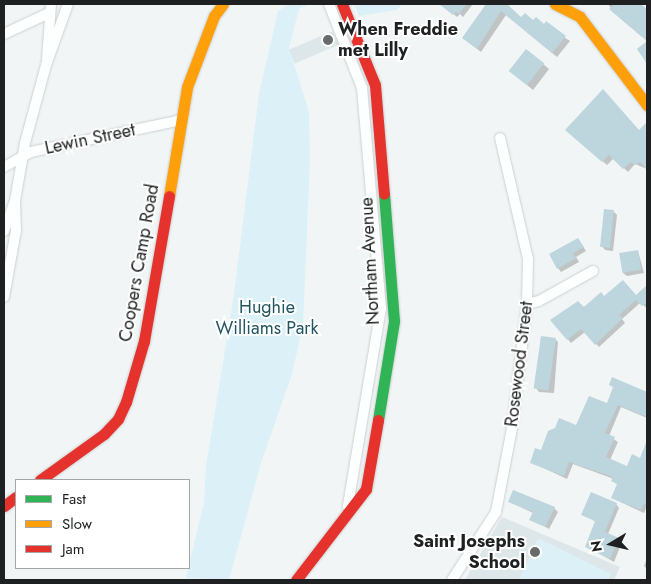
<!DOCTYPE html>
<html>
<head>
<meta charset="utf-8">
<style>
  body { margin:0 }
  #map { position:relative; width:651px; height:584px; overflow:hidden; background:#f1f5f6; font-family:Jost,sans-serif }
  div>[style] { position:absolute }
  .built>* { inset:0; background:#dde6e8; transform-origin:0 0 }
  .green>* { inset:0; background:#dbf1f7 }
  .shadow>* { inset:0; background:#0003 }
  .building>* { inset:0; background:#bdd5dc; transform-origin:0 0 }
  .roads { filter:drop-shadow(0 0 1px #cdd0d1) drop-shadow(0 0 1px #cdd0d1) }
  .street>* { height:10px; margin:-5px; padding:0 5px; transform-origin:5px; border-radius:5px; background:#fdfefe }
  .fast>* { height:11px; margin:-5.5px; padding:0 5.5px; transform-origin:5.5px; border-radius:5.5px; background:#30b455 }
  .slow>* { height:11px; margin:-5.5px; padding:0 5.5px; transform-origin:5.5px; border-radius:5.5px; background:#ff9f0a }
  .jam>* { height:11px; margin:-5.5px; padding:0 5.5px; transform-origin:5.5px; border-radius:5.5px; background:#e5322d }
  .dots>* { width:14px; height:14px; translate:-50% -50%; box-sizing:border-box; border:2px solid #fff; border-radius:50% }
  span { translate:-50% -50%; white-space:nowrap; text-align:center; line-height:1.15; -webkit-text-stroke:4px #fff; paint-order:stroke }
  .poi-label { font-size:18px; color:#1f2021; font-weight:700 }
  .left { translate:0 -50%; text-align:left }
  .right { translate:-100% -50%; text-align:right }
  .street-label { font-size:18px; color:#1f2021 }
  .park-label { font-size:18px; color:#235561 }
  .frame { position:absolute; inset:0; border:5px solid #1f2021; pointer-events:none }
  .legend { position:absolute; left:15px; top:479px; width:175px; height:90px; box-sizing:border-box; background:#fff; border:1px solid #a5a6a6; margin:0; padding:6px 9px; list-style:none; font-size:15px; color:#1f2021 }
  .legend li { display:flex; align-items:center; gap:10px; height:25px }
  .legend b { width:25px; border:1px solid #a5a6a6 }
  .north { position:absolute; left:586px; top:519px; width:50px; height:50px; -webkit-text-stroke:4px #fff; paint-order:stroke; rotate:261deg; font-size:14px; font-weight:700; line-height:20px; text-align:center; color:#1f2021 }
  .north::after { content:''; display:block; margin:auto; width:18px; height:22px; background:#1f2021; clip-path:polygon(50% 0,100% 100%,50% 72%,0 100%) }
</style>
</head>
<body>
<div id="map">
  <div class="built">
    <div style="left:333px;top:31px;width:15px;height:48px;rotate:67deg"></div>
    <div style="clip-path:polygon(502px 517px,620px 567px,614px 580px,465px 580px)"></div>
  </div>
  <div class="green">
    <div style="clip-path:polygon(288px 4px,309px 4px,299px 9px,289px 48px,309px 112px,310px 158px,303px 325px,292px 374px,261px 463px,229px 580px,186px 578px,204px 502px,206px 466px,234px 295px,259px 94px,278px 11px)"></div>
    <div style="clip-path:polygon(354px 4px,402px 4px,397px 10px,359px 16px)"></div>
    <div style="clip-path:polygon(538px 538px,611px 574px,608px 580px,519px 580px)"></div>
  </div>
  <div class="shadow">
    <div style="clip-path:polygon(448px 4px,473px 4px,463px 17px,460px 14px,457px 17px,446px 7px)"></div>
    <div style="clip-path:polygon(489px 4px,503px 4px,521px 19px,544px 25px,570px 41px,557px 57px,506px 15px,481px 52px,463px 38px)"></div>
    <div style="clip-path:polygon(608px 4px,638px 4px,647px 12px,647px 41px,614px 13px)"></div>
    <div style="clip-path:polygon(543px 64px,549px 69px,533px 90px,509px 70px)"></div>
    <div style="clip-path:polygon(644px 127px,647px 130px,647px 169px,635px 164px,628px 172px,614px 158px,607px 165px,570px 133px,639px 132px)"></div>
    <div style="clip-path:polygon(613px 211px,617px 215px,613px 251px,605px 250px,602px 246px)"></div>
    <div style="clip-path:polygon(578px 239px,586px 251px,576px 257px,579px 262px,561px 272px,558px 268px)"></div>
    <div style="clip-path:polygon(638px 251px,644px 273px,627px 276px,623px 273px)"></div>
    <div style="clip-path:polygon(647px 286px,647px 308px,640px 303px,622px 319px,625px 323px,599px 347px,585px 332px,571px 343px,552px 321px,604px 298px,636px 296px)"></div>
    <div style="clip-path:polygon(555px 339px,558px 342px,554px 393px,539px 392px,536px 388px)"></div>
    <div style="clip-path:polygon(613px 379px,647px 393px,647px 418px,621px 407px,609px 436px,618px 442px,610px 460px,628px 468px,641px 459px,647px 443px,647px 506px,644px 513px,612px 498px,618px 485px,614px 479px,573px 464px,567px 479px,531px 462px,607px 405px,614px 388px)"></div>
    <div style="clip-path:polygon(510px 502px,554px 508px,558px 512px,549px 529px,531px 519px,533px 513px)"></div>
    <div style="clip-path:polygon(616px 504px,619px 508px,608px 534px,622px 542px,614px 562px,586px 546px,596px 522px,583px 514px)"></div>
    <div style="clip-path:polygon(647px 558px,647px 569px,644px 566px)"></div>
  </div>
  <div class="building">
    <div style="clip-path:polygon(439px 4px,467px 4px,459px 14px,456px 12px,453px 15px)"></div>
    <div style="clip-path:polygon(486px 4px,507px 4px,521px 17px,525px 13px,533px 20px,536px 17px,544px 24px,546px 21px,566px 36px,552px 53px,501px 11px,477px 49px,462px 38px)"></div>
    <div style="clip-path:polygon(615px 4px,641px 4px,647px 9px,647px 64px,637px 49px,647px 41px,609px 9px)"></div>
    <div style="left:526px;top:49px;width:23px;height:28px;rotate:38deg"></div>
    <div style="clip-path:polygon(603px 89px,639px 130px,647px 122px,647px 170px,640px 162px,635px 165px,631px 162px,623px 169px,609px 155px,602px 162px,565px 130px)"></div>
    <div style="left:604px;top:209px;width:10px;height:38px;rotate:6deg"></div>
    <div style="clip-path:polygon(578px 238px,584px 247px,573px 253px,576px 258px,557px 269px,549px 254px)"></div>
    <div style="left:638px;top:250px;width:20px;height:19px;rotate:81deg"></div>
    <div style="clip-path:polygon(623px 280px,636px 295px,647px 285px,647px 302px,642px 306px,636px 300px,619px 315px,623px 318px,595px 345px,581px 329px,567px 340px,550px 320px,578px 301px,584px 307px,601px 292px,604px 296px)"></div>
    <div style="left:541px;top:336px;width:15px;height:53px;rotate:8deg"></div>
    <div style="clip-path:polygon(612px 377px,647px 392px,647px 417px,618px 405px,605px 433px,615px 437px,606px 457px,627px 466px,632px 454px,640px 458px,647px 440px,647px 505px,644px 503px,641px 510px,611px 498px,617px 484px,611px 481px,613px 477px,569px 462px,564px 476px,530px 463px,535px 448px,541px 450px,548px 431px,555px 428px,559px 418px,576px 425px,589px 396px,607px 403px,613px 387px,609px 385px)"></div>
    <div style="clip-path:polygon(513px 490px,555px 507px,545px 527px,529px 520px,533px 512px,508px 502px)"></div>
    <div style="clip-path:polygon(591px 492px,617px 503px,605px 532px,619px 538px,610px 559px,585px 547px,595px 521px,581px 515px)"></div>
  </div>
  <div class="roads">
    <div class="street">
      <div style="left:329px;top:4px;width:90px;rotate:68.6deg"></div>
      <div style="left:362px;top:88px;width:221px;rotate:85.1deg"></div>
      <div style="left:381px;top:308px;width:201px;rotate:99.5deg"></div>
      <div style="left:4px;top:34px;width:50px;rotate:-25deg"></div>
      <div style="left:47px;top:59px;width:55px;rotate:-85.8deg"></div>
      <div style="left:4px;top:167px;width:31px;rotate:-29deg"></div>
      <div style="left:31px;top:152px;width:153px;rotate:-12deg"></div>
      <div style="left:4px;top:231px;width:32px;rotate:-70deg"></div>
      <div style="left:4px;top:297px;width:68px;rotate:-79.8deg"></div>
      <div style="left:16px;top:230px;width:29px;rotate:-92deg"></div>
      <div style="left:15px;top:201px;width:59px;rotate:-80.2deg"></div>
      <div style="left:25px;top:143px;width:81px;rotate:-74.9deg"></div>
      <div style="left:46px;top:65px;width:65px;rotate:-70.2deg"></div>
      <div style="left:527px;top:304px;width:12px;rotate:-14deg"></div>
      <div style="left:539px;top:301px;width:62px;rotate:-29.1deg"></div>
      <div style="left:452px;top:580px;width:81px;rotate:-57.1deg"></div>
      <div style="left:496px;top:512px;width:86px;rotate:-79.2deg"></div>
      <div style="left:512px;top:428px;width:125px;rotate:-83.1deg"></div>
      <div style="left:527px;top:304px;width:45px;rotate:-88.7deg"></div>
      <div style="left:528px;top:259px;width:124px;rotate:-103deg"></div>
    </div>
    <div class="fast">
      <div style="left:378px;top:420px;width:100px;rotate:-80.8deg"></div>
      <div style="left:394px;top:321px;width:127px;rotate:-94.5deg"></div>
    </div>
    <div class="slow">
      <div style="left:555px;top:4px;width:28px;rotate:27deg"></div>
      <div style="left:580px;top:17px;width:111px;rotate:52.7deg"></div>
      <div style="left:169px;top:196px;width:110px;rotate:-80.6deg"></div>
      <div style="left:187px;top:87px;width:76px;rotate:-69.2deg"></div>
      <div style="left:214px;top:16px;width:15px;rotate:-53deg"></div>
    </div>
    <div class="jam">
      <div style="left:342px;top:4px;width:87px;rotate:67.8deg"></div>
      <div style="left:375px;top:85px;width:109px;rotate:85.3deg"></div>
      <div style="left:40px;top:480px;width:79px;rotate:-35.7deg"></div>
      <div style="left:104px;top:434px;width:21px;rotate:-47deg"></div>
      <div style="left:118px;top:419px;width:19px;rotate:-65deg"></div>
      <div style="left:126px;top:402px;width:64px;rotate:-73.6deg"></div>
      <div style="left:144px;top:341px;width:147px;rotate:-80.2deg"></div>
      <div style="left:4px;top:506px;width:15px;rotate:-37deg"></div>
      <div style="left:296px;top:580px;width:115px;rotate:-52.4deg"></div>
      <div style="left:366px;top:489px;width:70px;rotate:-80.1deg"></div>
    </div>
  </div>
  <div class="dots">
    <div style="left:328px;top:40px;background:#686b6c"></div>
    <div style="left:535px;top:552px;background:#686b6c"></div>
  </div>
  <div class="poi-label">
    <span class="left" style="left:338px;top:40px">When Freddie<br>met Lilly</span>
    <span class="right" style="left:525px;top:552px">Saint Josephs<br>School</span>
  </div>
  <div class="street-label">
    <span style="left:90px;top:139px;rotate:-12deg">Lewin Street</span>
    <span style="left:370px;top:261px;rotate:-93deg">Northam Avenue</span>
    <span style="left:139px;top:263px;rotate:-80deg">Coopers Camp Road</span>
    <span style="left:519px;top:364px;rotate:-83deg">Rosewood Street</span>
  </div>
  <div class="park-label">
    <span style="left:267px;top:318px">Hughie<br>Williams Park</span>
  </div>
  <div class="frame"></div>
  <ul class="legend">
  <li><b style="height:6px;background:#30b455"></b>Fast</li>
  <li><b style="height:6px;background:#ff9f0a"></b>Slow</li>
  <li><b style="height:6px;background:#e5322d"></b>Jam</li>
  </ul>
  <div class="north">N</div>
</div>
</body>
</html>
